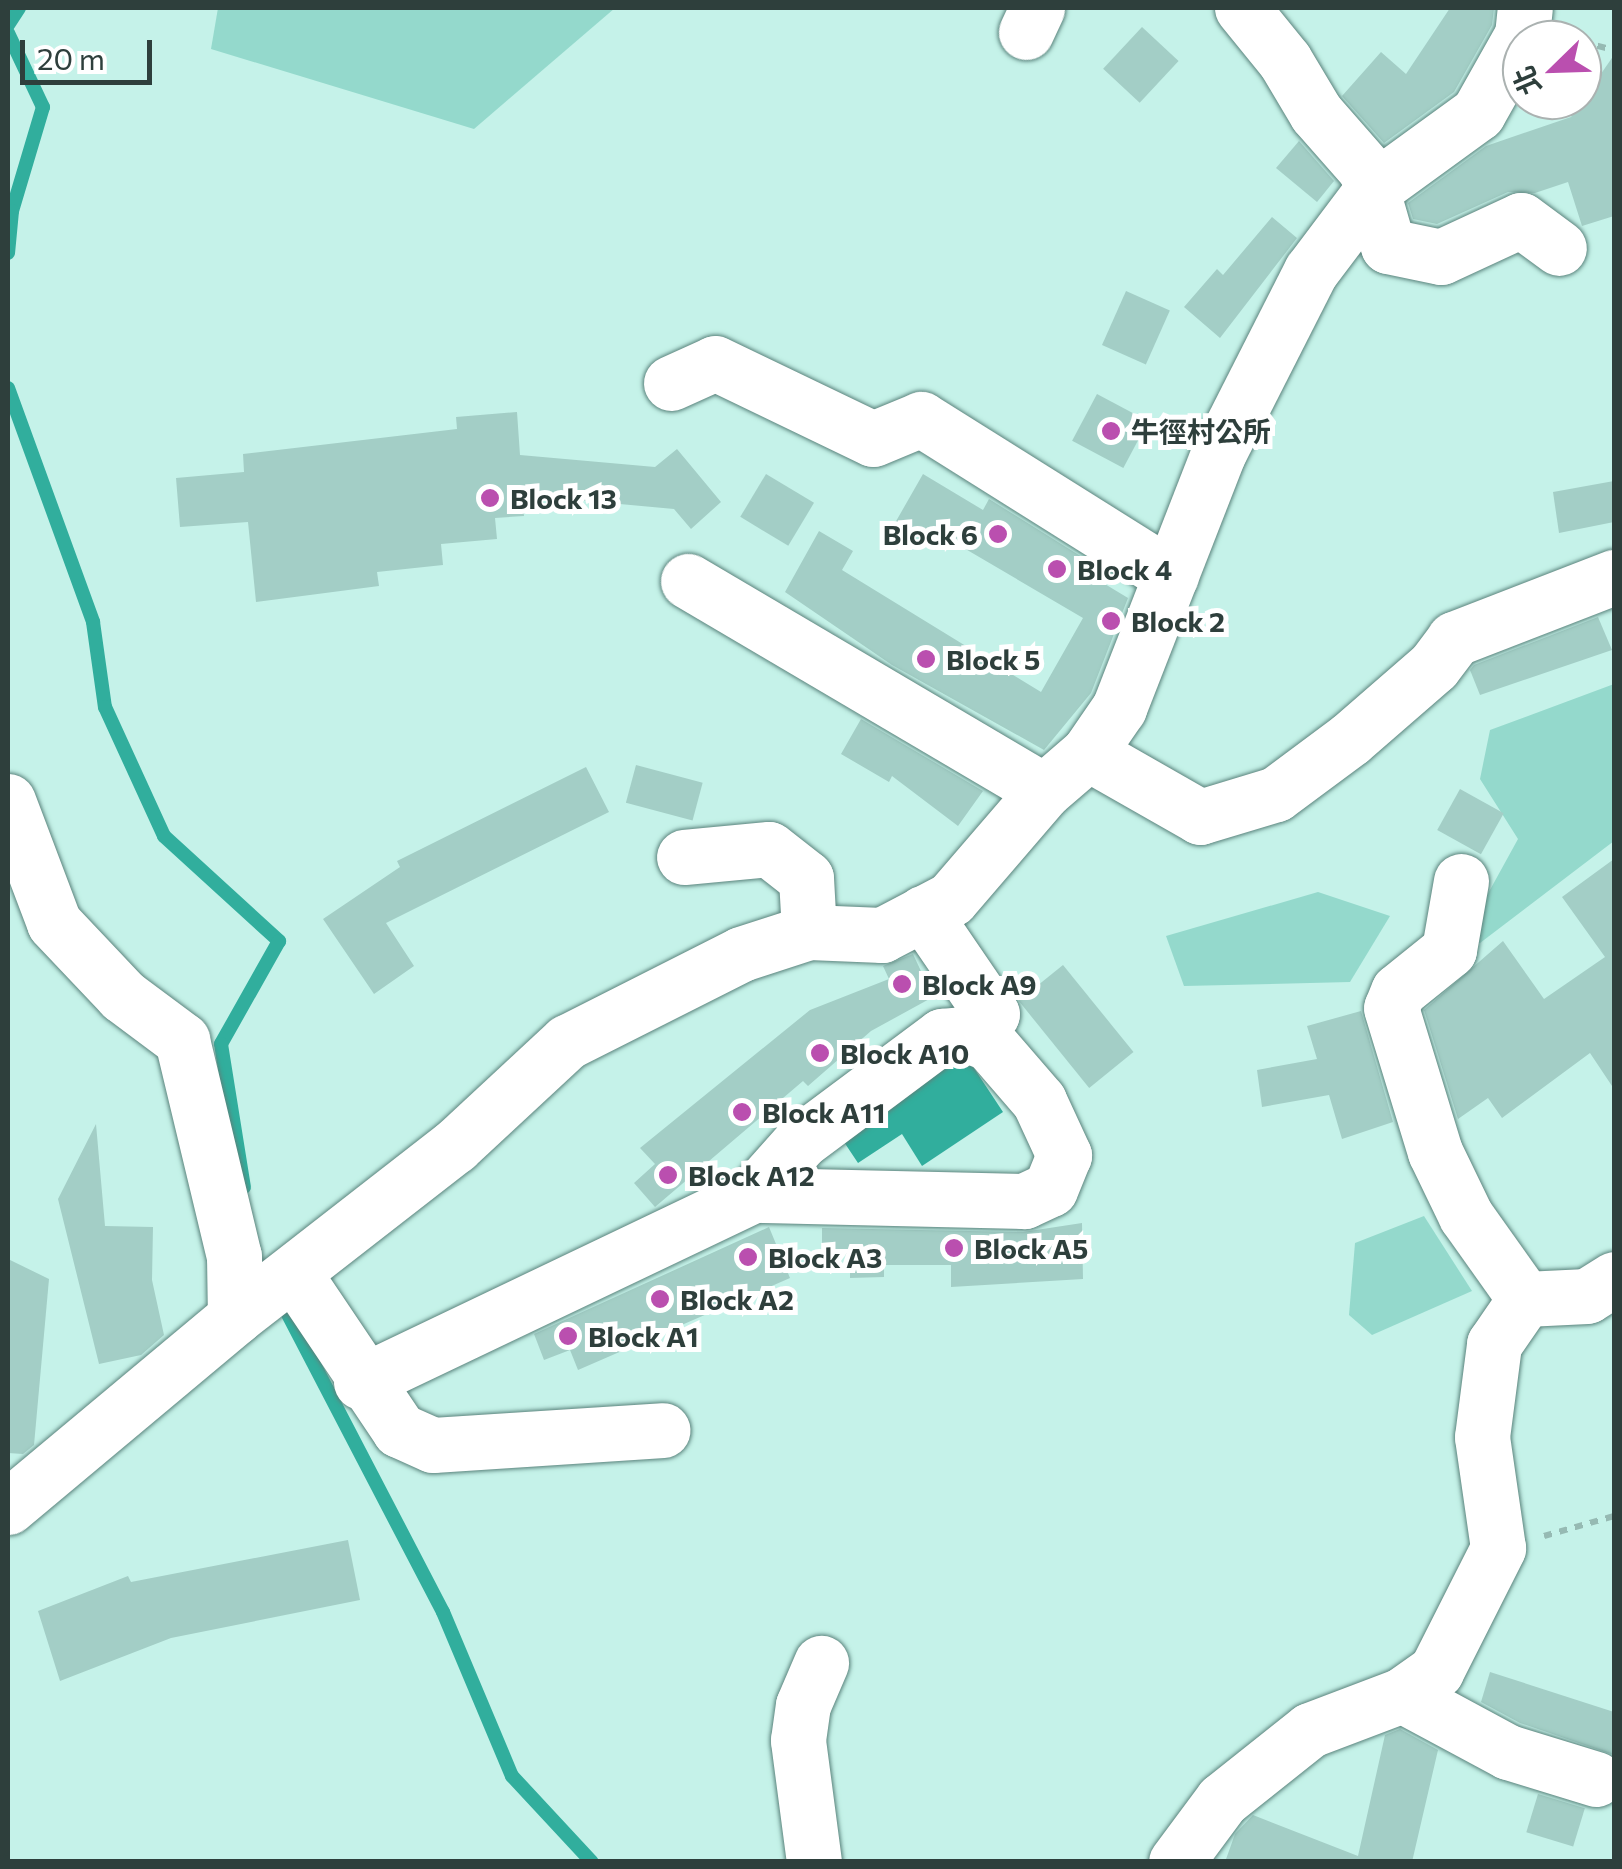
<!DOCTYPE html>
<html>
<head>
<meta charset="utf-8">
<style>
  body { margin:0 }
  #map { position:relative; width:1622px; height:1869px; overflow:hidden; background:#c5f2e9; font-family:Commissioner,"Noto Sans TC",sans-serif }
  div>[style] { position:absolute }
  .green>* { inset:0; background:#94d9cc }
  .water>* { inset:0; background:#31ae9d }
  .stream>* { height:14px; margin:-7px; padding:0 7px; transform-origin:7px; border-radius:7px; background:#31ae9d }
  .building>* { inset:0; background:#a3cec6; transform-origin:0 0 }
  .path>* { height:6px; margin-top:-3px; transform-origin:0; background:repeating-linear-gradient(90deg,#96bab3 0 8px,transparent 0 16px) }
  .roads { filter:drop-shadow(0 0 2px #5a837c) drop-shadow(0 0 2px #5a837c) }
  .minor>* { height:55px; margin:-27.5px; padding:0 27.5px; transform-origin:27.5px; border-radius:27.5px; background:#fff }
  .dots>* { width:28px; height:28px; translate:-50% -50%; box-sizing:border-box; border:5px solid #fff; border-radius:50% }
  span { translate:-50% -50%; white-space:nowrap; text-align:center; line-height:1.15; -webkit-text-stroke:10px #fff; paint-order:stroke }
  .poi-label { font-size:28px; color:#2e3f3c; font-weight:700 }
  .left { translate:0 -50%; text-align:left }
  .right { translate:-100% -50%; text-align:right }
  .frame { position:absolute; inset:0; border:10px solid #2e3f3c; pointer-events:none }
  .north { position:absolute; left:1502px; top:20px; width:100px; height:100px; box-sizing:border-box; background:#fff; border:2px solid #abb2b1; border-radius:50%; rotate:247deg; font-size:28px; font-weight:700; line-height:40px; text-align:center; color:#2e3f3c }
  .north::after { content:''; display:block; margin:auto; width:35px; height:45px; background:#ba4faf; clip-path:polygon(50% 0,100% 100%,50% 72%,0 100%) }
  .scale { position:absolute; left:20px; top:40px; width:132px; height:45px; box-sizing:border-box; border:5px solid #2e3f3c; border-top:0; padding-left:12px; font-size:30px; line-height:35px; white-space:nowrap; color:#2e3f3c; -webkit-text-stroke:8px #fff; paint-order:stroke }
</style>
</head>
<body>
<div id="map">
  <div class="green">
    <div style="clip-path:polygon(218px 8px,615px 8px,474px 129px,211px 49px)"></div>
    <div style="clip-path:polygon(1614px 684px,1614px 841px,1480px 943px,1463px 939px,1518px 839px,1480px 779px,1490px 730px)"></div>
    <div style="clip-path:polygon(1318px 892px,1390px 916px,1350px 982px,1184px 986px,1166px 936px)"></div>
    <div style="clip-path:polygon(1424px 1216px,1472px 1291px,1372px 1335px,1349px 1315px,1355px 1243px)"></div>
  </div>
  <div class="water">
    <div style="clip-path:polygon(964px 1053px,1003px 1112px,922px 1166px,902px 1134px,858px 1163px,840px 1136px)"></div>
  </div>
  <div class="stream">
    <div style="left:8px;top:25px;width:20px;rotate:-57deg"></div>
    <div style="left:8px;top:33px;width:82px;rotate:64.7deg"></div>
    <div style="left:43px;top:107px;width:109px;rotate:106.6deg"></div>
    <div style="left:12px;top:211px;width:42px;rotate:95.4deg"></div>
    <div style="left:8px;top:388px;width:249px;rotate:70deg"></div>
    <div style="left:93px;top:622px;width:86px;rotate:82deg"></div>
    <div style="left:105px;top:707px;width:142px;rotate:65.4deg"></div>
    <div style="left:164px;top:836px;width:156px;rotate:42.4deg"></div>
    <div style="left:279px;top:941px;width:118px;rotate:119.4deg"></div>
    <div style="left:221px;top:1044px;width:145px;rotate:80.9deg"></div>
    <div style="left:279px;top:1297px;width:355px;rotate:62.5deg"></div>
    <div style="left:443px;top:1612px;width:178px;rotate:67.2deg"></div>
    <div style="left:512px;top:1776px;width:117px;rotate:47.1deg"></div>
  </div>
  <div class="building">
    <div style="clip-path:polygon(1450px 8px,1494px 8px,1492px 25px,1454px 92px,1384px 143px,1342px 96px,1381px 52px,1406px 74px)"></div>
    <div style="left:1142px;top:27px;width:50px;height:57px;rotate:43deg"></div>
    <div style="clip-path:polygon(1614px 55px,1614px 216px,1582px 226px,1568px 182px,1535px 193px,1508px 192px,1437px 224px,1413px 219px,1408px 203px,1486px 146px,1571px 117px)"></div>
    <div style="clip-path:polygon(1299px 141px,1334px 181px,1317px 202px,1276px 168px)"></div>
    <div style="clip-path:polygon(1272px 217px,1297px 238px,1220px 338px,1184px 307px,1217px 269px,1223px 275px)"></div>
    <div style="left:1126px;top:291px;width:48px;height:59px;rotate:24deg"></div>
    <div style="left:1097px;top:394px;width:58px;height:53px;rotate:28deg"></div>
    <div style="clip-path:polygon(517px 412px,520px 455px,655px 467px,677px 449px,721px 502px,691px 529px,674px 509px,522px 495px,524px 516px,495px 518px,497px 539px,441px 544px,443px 565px,377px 572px,379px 586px,256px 602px,248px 522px,180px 527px,176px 478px,244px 472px,243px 454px,457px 429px,456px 417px)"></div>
    <div style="left:766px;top:474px;width:56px;height:50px;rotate:31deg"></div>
    <div style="clip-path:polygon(923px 474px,983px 510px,989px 499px,1090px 562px,1085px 572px,1128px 598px,1091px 693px,1044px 750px,892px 665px,785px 592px,819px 531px,853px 551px,842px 570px,1041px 692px,1083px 618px,945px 537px,938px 549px,895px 523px)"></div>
    <div style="clip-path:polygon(1614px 481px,1614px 522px,1559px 533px,1553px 492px)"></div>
    <div style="clip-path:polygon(1598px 617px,1612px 650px,1480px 695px,1470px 670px,1474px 665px)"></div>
    <div style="clip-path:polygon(861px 719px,983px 791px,958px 826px,892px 776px,889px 782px,841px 754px)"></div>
    <div style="left:636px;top:765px;width:69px;height:39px;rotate:15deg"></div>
    <div style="clip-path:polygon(586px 767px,609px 812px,386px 923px,414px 966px,374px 994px,323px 919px,400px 867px,397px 861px)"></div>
    <div style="left:1460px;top:789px;width:50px;height:47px;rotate:29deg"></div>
    <div style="clip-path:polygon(1614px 859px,1614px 1089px,1590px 1053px,1502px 1118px,1488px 1098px,1458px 1119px,1424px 1010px,1503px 941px,1544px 999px,1605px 957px,1562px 897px)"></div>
    <div style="clip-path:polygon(913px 954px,933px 997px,871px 1031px,808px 1086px,803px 1081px,655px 1207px,634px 1183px,655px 1164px,640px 1148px,810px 1010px,889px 979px,883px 966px)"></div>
    <div style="left:1063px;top:965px;width:112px;height:57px;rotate:51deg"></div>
    <div style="clip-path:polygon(1361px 1011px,1393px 1122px,1342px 1139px,1329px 1095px,1262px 1107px,1257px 1070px,1317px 1059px,1307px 1026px)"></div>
    <div style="clip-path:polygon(96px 1124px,105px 1226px,153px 1227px,152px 1280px,164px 1335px,141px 1355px,99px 1364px,58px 1199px)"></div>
    <div style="clip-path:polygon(1082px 1223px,1083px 1279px,951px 1287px,951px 1265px,884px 1265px,884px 1277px,850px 1278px,850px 1253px,822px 1265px,822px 1228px,1023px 1232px)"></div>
    <div style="clip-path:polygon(769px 1227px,790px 1278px,578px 1370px,570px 1350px,544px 1360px,534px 1334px)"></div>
    <div style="clip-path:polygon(8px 1259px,49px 1279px,34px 1445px,23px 1454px,8px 1453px)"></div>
    <div style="clip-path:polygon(348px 1540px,360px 1600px,171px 1638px,60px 1681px,38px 1611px,128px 1576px,131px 1582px)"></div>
    <div style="clip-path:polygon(1490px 1672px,1614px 1712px,1614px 1755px,1520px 1723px,1481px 1702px)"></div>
    <div style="clip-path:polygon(1400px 1729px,1438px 1750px,1412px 1862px,1225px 1862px,1235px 1834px,1253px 1815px,1358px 1856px,1385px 1735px)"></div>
    <div style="left:1538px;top:1794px;width:49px;height:40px;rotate:17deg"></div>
  </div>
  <div class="path">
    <div style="left:1582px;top:42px;width:33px;rotate:14deg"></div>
    <div style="left:1544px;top:1536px;width:73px;rotate:-15.9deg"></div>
  </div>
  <div class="roads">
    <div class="minor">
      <div style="left:1242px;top:8px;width:68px;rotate:50.9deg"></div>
      <div style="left:1285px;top:61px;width:61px;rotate:59.2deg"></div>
      <div style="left:1316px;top:113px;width:76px;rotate:48.7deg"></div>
      <div style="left:1366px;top:170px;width:79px;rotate:73.9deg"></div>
      <div style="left:1388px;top:246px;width:54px;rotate:11.7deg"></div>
      <div style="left:1441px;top:257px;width:88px;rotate:-24.8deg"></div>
      <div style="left:1521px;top:220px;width:47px;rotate:36.4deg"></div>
      <div style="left:1026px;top:32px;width:26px;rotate:-65deg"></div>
      <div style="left:671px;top:383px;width:48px;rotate:-24.4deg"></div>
      <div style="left:715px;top:363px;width:175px;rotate:25.7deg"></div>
      <div style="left:873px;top:439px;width:52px;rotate:-22.6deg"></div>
      <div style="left:921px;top:419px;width:295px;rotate:32.1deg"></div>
      <div style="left:688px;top:581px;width:413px;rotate:30.5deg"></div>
      <div style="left:1088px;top:753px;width:129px;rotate:29.7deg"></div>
      <div style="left:1200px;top:817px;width:79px;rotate:-16.8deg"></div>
      <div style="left:1276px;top:794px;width:92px;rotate:-36.6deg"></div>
      <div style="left:1350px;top:739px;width:111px;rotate:-41deg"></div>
      <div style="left:1434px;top:666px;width:34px;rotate:-53deg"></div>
      <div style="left:1454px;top:639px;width:172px;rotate:-21.2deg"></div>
      <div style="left:8px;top:801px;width:130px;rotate:69.3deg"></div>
      <div style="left:54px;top:923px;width:100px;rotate:46.6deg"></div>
      <div style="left:123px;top:996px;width:74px;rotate:36.7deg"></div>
      <div style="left:182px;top:1040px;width:222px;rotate:76.5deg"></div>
      <div style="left:234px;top:1256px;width:61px;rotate:89.1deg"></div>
      <div style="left:684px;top:857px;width:85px;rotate:-5.4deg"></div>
      <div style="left:769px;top:849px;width:47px;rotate:38.1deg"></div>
      <div style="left:806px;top:878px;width:54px;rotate:86.8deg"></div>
      <div style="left:1461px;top:881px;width:70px;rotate:99.9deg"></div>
      <div style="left:1449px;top:950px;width:65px;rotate:141.2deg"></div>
      <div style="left:1398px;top:991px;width:18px;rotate:112deg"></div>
      <div style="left:1391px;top:1008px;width:151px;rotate:73deg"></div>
      <div style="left:1435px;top:1152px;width:71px;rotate:64.2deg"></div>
      <div style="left:1466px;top:1216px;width:102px;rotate:54.6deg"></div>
      <div style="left:923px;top:913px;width:122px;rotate:55.7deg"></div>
      <div style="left:992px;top:1014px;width:34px;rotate:143deg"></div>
      <div style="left:295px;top:1275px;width:187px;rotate:56.1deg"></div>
      <div style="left:399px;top:1430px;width:37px;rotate:24deg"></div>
      <div style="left:433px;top:1445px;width:230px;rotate:-3.7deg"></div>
      <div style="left:361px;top:1382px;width:434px;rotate:-25.5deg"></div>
      <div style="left:753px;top:1195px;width:72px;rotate:-48.4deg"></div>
      <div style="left:801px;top:1141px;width:176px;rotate:-36.7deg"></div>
      <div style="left:942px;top:1036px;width:23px;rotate:-5deg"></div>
      <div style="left:965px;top:1034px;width:26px;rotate:21deg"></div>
      <div style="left:989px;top:1043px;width:77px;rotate:49.2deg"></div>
      <div style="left:1039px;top:1101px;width:60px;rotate:65.2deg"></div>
      <div style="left:1064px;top:1155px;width:37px;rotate:112deg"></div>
      <div style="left:1050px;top:1189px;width:29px;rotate:155deg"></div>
      <div style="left:1024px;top:1201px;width:271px;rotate:-178.7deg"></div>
      <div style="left:8px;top:1507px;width:296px;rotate:-39.9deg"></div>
      <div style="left:235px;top:1317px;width:279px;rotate:-37.9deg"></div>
      <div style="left:455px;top:1146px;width:153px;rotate:-42.9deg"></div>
      <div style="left:567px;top:1042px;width:195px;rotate:-26.8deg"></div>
      <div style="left:741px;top:954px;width:71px;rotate:-17.9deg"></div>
      <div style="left:809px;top:932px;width:73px;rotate:2.4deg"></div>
      <div style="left:882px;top:935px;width:78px;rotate:-27.6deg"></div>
      <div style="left:951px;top:899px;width:143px;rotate:-49.3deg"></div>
      <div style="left:1044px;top:791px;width:58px;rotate:-40.8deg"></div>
      <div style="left:1088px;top:753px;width:55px;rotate:-55.4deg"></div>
      <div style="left:1119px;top:708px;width:273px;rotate:-68.7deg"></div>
      <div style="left:1218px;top:454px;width:205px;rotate:-63.1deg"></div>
      <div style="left:1311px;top:271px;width:101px;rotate:-53deg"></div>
      <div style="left:1372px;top:190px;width:131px;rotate:-36deg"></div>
      <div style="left:1478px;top:113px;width:90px;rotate:-60.6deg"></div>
      <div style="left:1522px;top:35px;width:27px;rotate:-84deg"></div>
      <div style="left:1402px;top:1695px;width:120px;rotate:28.3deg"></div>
      <div style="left:1508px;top:1752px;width:92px;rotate:17.1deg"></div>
      <div style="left:814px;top:1862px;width:123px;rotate:-97.5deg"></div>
      <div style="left:798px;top:1740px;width:35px;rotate:-82deg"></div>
      <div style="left:803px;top:1705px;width:46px;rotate:-66.8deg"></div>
      <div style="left:1176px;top:1862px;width:77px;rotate:-53.4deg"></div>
      <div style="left:1222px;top:1800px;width:112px;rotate:-38.5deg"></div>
      <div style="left:1310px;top:1730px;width:98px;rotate:-20.8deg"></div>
      <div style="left:1402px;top:1695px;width:42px;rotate:-35.2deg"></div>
      <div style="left:1436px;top:1671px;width:138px;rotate:-63.2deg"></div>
      <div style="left:1498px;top:1548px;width:112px;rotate:-98.2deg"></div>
      <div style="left:1482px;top:1437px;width:94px;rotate:-82.6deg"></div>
      <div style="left:1494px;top:1344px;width:55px;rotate:-55.4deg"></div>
      <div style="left:1525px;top:1299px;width:62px;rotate:-2.8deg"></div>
      <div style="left:1587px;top:1296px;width:32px;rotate:-32deg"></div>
    </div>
  </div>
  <div class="dots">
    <div style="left:1111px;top:431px;background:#ba4faf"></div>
    <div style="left:490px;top:498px;background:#ba4faf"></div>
    <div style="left:998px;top:534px;background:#ba4faf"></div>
    <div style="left:1057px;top:569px;background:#ba4faf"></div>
    <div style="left:1111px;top:621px;background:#ba4faf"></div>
    <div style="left:926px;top:659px;background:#ba4faf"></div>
    <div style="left:902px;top:984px;background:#ba4faf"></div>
    <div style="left:820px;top:1053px;background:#ba4faf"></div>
    <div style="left:742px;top:1112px;background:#ba4faf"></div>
    <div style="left:668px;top:1175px;background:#ba4faf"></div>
    <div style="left:954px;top:1248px;background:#ba4faf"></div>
    <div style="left:748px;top:1257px;background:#ba4faf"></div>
    <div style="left:660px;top:1299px;background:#ba4faf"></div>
    <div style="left:568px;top:1336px;background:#ba4faf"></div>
  </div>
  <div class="poi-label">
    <span class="left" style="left:1131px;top:431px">牛徑村公所</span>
    <span class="left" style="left:510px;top:498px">Block 13</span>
    <span class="right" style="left:978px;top:534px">Block 6</span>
    <span class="left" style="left:1077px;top:569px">Block 4</span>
    <span class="left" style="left:1131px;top:621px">Block 2</span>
    <span class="left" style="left:946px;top:659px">Block 5</span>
    <span class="left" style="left:922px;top:984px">Block A9</span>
    <span class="left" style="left:840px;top:1053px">Block A10</span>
    <span class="left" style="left:762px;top:1112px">Block A11</span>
    <span class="left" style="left:688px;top:1175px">Block A12</span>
    <span class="left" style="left:974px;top:1248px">Block A5</span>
    <span class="left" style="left:768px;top:1257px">Block A3</span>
    <span class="left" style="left:680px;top:1299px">Block A2</span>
    <span class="left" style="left:588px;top:1336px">Block A1</span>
  </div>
  <div class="frame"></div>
  <div class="north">北</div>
  <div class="scale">20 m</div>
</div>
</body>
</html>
